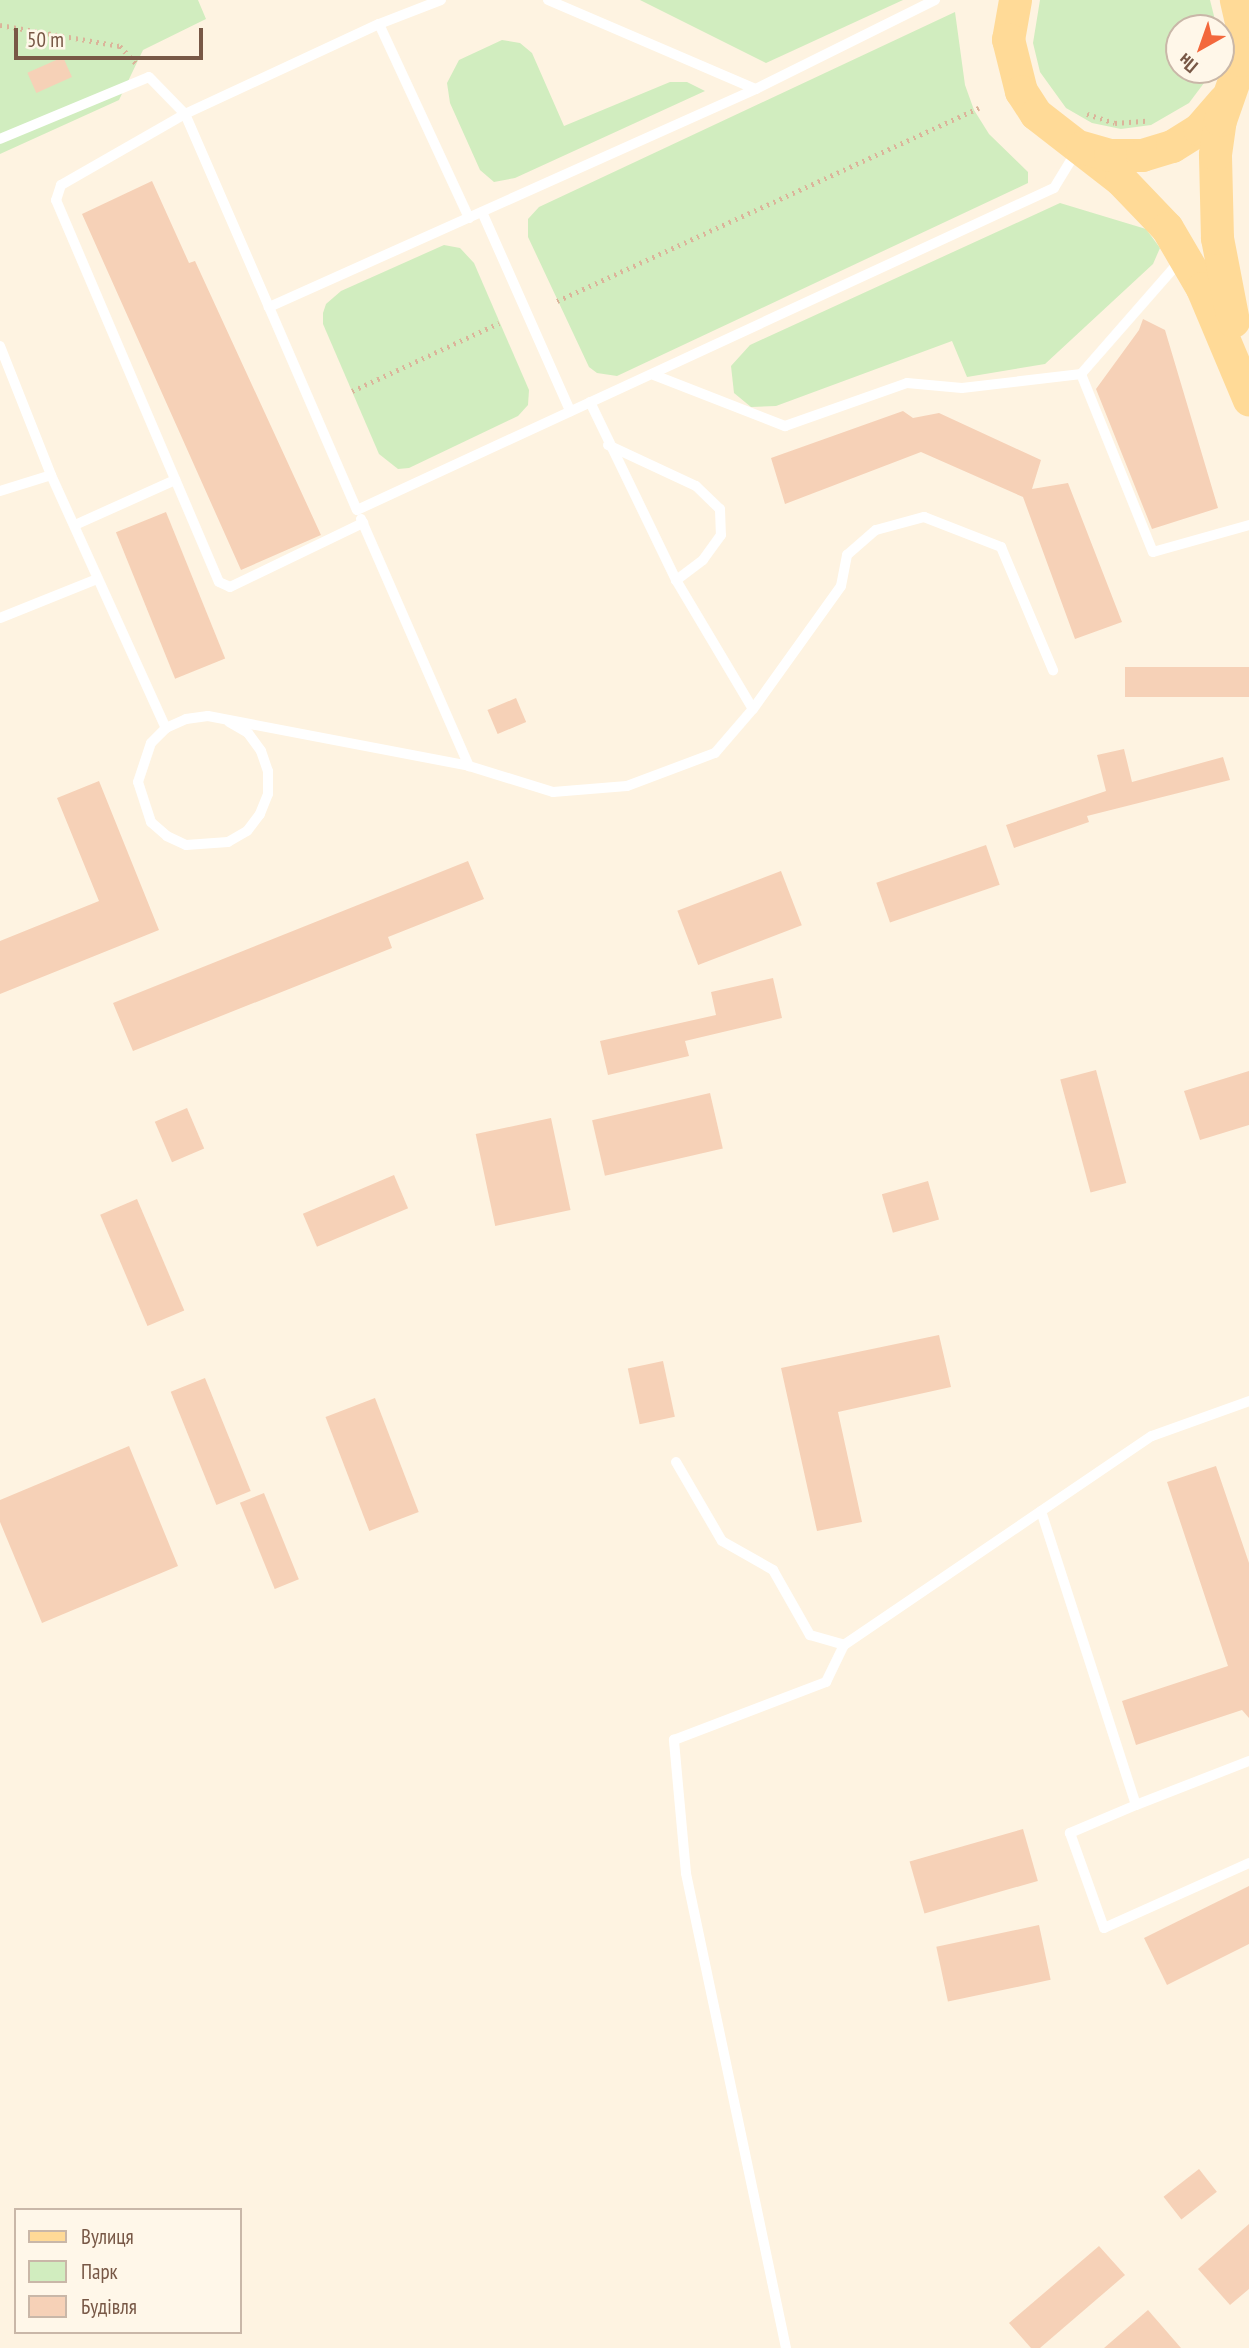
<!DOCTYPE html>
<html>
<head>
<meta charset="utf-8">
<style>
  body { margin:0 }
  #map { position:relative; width:1249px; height:2348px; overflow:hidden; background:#fef3e1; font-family:"PT Sans Narrow",sans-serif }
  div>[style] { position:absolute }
  .green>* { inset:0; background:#d1edbf }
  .building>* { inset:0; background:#f6d1b7; transform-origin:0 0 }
  .path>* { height:4.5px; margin-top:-2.25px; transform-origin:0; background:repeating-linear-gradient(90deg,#dbb49a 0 2px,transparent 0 7px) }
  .service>* { height:10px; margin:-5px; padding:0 5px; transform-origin:5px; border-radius:5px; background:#fff }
  .primary>* { height:33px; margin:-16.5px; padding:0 16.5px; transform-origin:16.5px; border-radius:16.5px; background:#ffda97 }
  span { translate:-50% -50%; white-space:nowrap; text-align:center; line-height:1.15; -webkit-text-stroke:7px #fff7e9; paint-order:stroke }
  .legend { position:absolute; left:14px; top:2208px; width:228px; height:126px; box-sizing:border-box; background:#fff7e9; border:2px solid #c9b7a8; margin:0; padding:9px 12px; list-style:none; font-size:21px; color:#785846 }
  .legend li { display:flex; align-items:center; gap:14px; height:35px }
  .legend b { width:35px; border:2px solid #c9b7a8 }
  .north { position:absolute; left:1165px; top:14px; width:70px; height:70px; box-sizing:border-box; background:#fff7e9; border:2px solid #c9b7a8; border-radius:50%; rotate:220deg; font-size:19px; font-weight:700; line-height:28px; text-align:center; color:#785846 }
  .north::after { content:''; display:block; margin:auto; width:24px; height:32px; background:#f3683c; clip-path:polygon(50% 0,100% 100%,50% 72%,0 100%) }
  .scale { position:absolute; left:14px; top:28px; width:189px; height:32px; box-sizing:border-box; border:4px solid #785846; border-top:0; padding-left:9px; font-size:21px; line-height:24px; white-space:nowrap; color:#785846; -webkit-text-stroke:5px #fff7e9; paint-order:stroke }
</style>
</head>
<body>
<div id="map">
  <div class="green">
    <div style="clip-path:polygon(0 0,198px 0,206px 19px,143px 50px,119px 100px,0 154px)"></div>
    <div style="clip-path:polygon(640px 0,903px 0,766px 63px)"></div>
    <div style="clip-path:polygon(1040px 0,1210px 0,1217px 28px,1179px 28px,1179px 70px,1211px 70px,1207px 79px,1189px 103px,1151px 125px,1121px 129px,1092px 123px,1066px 108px,1040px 72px,1033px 43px)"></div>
    <div style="clip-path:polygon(955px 12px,965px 85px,974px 110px,989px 134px,1028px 172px,1028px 183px,617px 376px,597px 373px,589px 367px,528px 237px,528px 219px,539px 207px)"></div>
    <div style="clip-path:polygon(502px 40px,520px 43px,532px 53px,564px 126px,670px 82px,687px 82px,705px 91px,515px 178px,494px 182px,480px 170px,450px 103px,447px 83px,459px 60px)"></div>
    <div style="clip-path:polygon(1060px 203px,1146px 229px,1160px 248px,1153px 264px,1045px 364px,967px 377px,952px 341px,776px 406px,751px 407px,734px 393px,731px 366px,750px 345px)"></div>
    <div style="clip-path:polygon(444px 245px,460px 248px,474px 263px,529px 390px,528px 405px,518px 416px,409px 468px,398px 469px,379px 454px,323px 324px,323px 313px,326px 304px,341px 291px)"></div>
  </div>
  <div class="building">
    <div style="left:63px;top:57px;width:22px;height:39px;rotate:66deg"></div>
    <div style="clip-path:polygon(152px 181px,189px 263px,195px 261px,321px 535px,241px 570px,82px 214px)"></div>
    <div style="clip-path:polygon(1143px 319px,1165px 330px,1218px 508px,1152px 529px,1096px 389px,1139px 330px)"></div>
    <div style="clip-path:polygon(903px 411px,913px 418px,939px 413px,1041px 460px,1032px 489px,1068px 483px,1122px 622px,1075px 639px,1023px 497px,921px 452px,785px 504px,771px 458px)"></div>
    <div style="left:166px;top:512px;width:158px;height:54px;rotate:68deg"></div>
    <div style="left:1249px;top:667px;width:30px;height:124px;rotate:90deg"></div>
    <div style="left:516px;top:698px;width:26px;height:31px;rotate:67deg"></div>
    <div style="clip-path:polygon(1124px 749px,1132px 782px,1223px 757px,1230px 780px,1087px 816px,1089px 822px,1014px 848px,1006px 825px,1106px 791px,1097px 755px)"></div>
    <div style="clip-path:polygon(99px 781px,159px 930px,0 994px,0 941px,99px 901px,57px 798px)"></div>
    <div style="left:986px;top:845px;width:42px;height:116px;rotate:71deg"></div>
    <div style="clip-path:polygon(468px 861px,484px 899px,388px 937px,392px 948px,133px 1051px,113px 1003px)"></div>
    <div style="left:781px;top:871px;width:58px;height:111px;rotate:69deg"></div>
    <div style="clip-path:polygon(773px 978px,782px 1018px,685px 1041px,689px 1056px,608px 1075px,600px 1041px,716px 1015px,711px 992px)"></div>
    <div style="left:1096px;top:1070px;width:117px;height:37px;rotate:75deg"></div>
    <div style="clip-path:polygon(1249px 1071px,1249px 1125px,1200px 1140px,1184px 1091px)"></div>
    <div style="left:710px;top:1093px;width:57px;height:121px;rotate:77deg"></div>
    <div style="left:187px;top:1108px;width:44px;height:35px;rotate:67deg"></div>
    <div style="left:551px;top:1118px;width:94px;height:77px;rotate:78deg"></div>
    <div style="left:394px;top:1175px;width:36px;height:99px;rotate:67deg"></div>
    <div style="left:928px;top:1181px;width:40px;height:48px;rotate:74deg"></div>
    <div style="left:137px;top:1199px;width:121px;height:40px;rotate:67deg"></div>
    <div style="clip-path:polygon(939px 1335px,951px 1387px,838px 1412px,862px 1522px,817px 1531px,781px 1368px)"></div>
    <div style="left:663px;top:1361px;width:57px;height:36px;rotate:78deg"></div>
    <div style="left:205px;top:1378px;width:122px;height:37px;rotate:68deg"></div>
    <div style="left:375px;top:1398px;width:122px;height:53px;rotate:69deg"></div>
    <div style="clip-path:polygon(129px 1446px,178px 1566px,42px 1623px,0 1522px,0 1500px)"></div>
    <div style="clip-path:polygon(1216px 1466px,1249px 1563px,1249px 1718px,1242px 1710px,1136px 1745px,1122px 1701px,1228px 1666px,1167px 1482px)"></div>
    <div style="left:264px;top:1493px;width:93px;height:26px;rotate:68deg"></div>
    <div style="left:1023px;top:1829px;width:54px;height:118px;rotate:74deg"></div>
    <div style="clip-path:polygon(1249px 1886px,1249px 1944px,1167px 1985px,1144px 1938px)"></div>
    <div style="left:1039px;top:1925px;width:56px;height:105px;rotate:78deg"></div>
    <div style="left:1199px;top:2169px;width:29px;height:45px;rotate:52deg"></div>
    <div style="clip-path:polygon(1249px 2224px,1249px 2289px,1230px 2305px,1198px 2269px)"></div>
    <div style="clip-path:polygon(1099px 2246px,1125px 2275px,1040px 2348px,1031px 2348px,1009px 2323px)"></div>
    <div style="clip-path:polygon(1148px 2310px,1181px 2348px,1104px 2348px)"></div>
  </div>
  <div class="path">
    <div style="left:0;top:25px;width:122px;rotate:9.9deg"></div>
    <div style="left:120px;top:46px;width:25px;rotate:47deg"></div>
    <div style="left:1087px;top:114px;width:29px;rotate:18deg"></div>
    <div style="left:1115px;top:123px;width:31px;rotate:-4deg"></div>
    <div style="left:557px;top:301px;width:464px;rotate:-24.6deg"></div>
    <div style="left:352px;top:391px;width:162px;rotate:-24.8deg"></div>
  </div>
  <div class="service">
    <div style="left:441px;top:0;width:66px;rotate:158.8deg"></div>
    <div style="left:379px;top:24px;width:214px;rotate:65.1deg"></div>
    <div style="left:548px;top:0;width:226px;rotate:23.2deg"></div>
    <div style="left:935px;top:0;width:200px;rotate:153.6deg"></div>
    <div style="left:756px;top:89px;width:534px;rotate:155.88deg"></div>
    <div style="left:269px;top:307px;width:221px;rotate:66.6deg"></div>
    <div style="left:357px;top:510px;width:768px;rotate:-24.8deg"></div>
    <div style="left:1054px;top:188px;width:42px;rotate:-58.6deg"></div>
    <div style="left:0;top:139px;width:161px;rotate:-22.6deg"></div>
    <div style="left:149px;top:77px;width:52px;rotate:45.8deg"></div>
    <div style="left:185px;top:114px;width:143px;rotate:150.2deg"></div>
    <div style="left:61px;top:185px;width:16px;rotate:108deg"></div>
    <div style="left:56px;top:200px;width:415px;rotate:66.9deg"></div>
    <div style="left:219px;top:582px;width:12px;rotate:24deg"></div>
    <div style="left:230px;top:587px;width:148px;rotate:-25.7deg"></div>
    <div style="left:482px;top:212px;width:218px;rotate:66.1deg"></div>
    <div style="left:269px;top:307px;width:210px;rotate:-113.5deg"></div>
    <div style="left:185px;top:114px;width:214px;rotate:-24.9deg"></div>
    <div style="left:0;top:346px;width:139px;rotate:68.4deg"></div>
    <div style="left:51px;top:475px;width:278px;rotate:65.6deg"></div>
    <div style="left:1081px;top:374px;width:192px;rotate:68deg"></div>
    <div style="left:1153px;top:552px;width:100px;rotate:-15.7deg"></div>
    <div style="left:654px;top:375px;width:141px;rotate:21.3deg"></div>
    <div style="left:785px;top:426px;width:129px;rotate:-19.4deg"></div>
    <div style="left:907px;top:383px;width:55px;rotate:5.2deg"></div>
    <div style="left:962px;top:388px;width:120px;rotate:-6.7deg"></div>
    <div style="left:1081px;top:374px;width:149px;rotate:-48.8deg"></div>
    <div style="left:590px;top:402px;width:198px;rotate:64.2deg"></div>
    <div style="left:676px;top:580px;width:150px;rotate:59.2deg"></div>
    <div style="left:608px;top:445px;width:97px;rotate:25deg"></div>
    <div style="left:696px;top:486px;width:33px;rotate:44deg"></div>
    <div style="left:720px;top:509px;width:26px;rotate:88deg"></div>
    <div style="left:721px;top:535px;width:31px;rotate:126deg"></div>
    <div style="left:703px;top:560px;width:34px;rotate:143deg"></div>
    <div style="left:0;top:491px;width:53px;rotate:-17.4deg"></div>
    <div style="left:361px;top:519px;width:270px;rotate:66.4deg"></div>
    <div style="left:75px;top:525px;width:110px;rotate:-24.2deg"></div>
    <div style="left:0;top:618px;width:105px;rotate:-21.9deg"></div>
    <div style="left:229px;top:722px;width:22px;rotate:30deg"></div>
    <div style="left:248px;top:733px;width:22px;rotate:54deg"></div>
    <div style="left:261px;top:751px;width:21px;rotate:71deg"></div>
    <div style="left:268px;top:771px;width:23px;rotate:90deg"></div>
    <div style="left:268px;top:794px;width:22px;rotate:112deg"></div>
    <div style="left:260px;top:814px;width:21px;rotate:127deg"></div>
    <div style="left:247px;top:831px;width:22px;rotate:150deg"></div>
    <div style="left:228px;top:842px;width:42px;rotate:175.9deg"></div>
    <div style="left:186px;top:845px;width:21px;rotate:-155deg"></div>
    <div style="left:167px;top:836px;width:21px;rotate:-139deg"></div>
    <div style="left:151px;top:822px;width:42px;rotate:-108deg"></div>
    <div style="left:138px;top:782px;width:41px;rotate:-71.6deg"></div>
    <div style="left:151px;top:743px;width:21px;rotate:-45deg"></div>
    <div style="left:166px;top:728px;width:22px;rotate:-24deg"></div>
    <div style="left:186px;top:719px;width:22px;rotate:-8deg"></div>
    <div style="left:208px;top:716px;width:266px;rotate:10.8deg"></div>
    <div style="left:469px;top:766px;width:88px;rotate:17.2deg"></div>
    <div style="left:553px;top:792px;width:74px;rotate:-4.6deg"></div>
    <div style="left:627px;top:786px;width:94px;rotate:-20.6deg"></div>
    <div style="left:715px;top:753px;width:58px;rotate:-49.2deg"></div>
    <div style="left:753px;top:709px;width:151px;rotate:-54.4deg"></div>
    <div style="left:841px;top:586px;width:32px;rotate:-79deg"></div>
    <div style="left:847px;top:555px;width:38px;rotate:-41deg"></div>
    <div style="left:876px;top:530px;width:50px;rotate:-15.2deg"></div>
    <div style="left:924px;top:517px;width:83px;rotate:21.3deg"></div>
    <div style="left:1001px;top:547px;width:134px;rotate:67.1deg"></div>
    <div style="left:676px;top:1462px;width:91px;rotate:59.8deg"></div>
    <div style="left:722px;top:1541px;width:59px;rotate:29.6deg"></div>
    <div style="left:773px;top:1570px;width:75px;rotate:60.4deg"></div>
    <div style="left:810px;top:1635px;width:35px;rotate:16deg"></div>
    <div style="left:1041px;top:1511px;width:309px;rotate:72.1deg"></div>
    <div style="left:1136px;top:1805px;width:121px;rotate:-21.3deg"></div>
    <div style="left:1136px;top:1805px;width:72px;rotate:157deg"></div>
    <div style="left:1070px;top:1833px;width:101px;rotate:70.3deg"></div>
    <div style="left:1104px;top:1928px;width:159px;rotate:-24.1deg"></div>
    <div style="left:786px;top:2348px;width:485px;rotate:-101.9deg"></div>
    <div style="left:686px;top:1873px;width:134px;rotate:-95.2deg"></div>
    <div style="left:674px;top:1740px;width:163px;rotate:-20.9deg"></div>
    <div style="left:826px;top:1682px;width:41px;rotate:-64.1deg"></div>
    <div style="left:844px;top:1645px;width:372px;rotate:-34.2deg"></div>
    <div style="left:1152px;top:1436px;width:103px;rotate:-19.8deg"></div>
  </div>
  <div class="primary">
    <div style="left:1015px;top:0;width:40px;rotate:100deg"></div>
    <div style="left:1008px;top:39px;width:54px;rotate:76deg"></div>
    <div style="left:1021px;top:91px;width:27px;rotate:57deg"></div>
    <div style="left:1036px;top:114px;width:108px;rotate:37.8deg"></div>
    <div style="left:1121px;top:180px;width:66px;rotate:46.2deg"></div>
    <div style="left:1167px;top:228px;width:69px;rotate:59.7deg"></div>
    <div style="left:1202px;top:288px;width:121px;rotate:67.2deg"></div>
    <div style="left:1082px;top:147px;width:29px;rotate:16deg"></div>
    <div style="left:1110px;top:155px;width:32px"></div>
    <div style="left:1142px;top:155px;width:31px;rotate:-17deg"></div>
    <div style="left:1172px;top:146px;width:32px;rotate:-32deg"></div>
    <div style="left:1199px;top:129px;width:38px;rotate:-49deg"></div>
    <div style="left:1233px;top:321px;width:85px;rotate:-100.9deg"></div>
    <div style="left:1217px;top:238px;width:84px;rotate:-91.4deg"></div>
    <div style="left:1215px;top:154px;width:34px;rotate:-82deg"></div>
    <div style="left:1220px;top:120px;width:64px;rotate:-70.7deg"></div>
    <div style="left:1241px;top:60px;width:38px;rotate:-90deg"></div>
    <div style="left:1241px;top:22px;width:23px;rotate:-103deg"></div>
  </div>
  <ul class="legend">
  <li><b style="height:9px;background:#ffda97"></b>Вулиця</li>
  <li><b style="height:19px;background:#d1edbf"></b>Парк</li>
  <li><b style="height:19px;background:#f6d1b7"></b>Будівля</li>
  </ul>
  <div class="north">Пн</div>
  <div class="scale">50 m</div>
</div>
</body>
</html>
